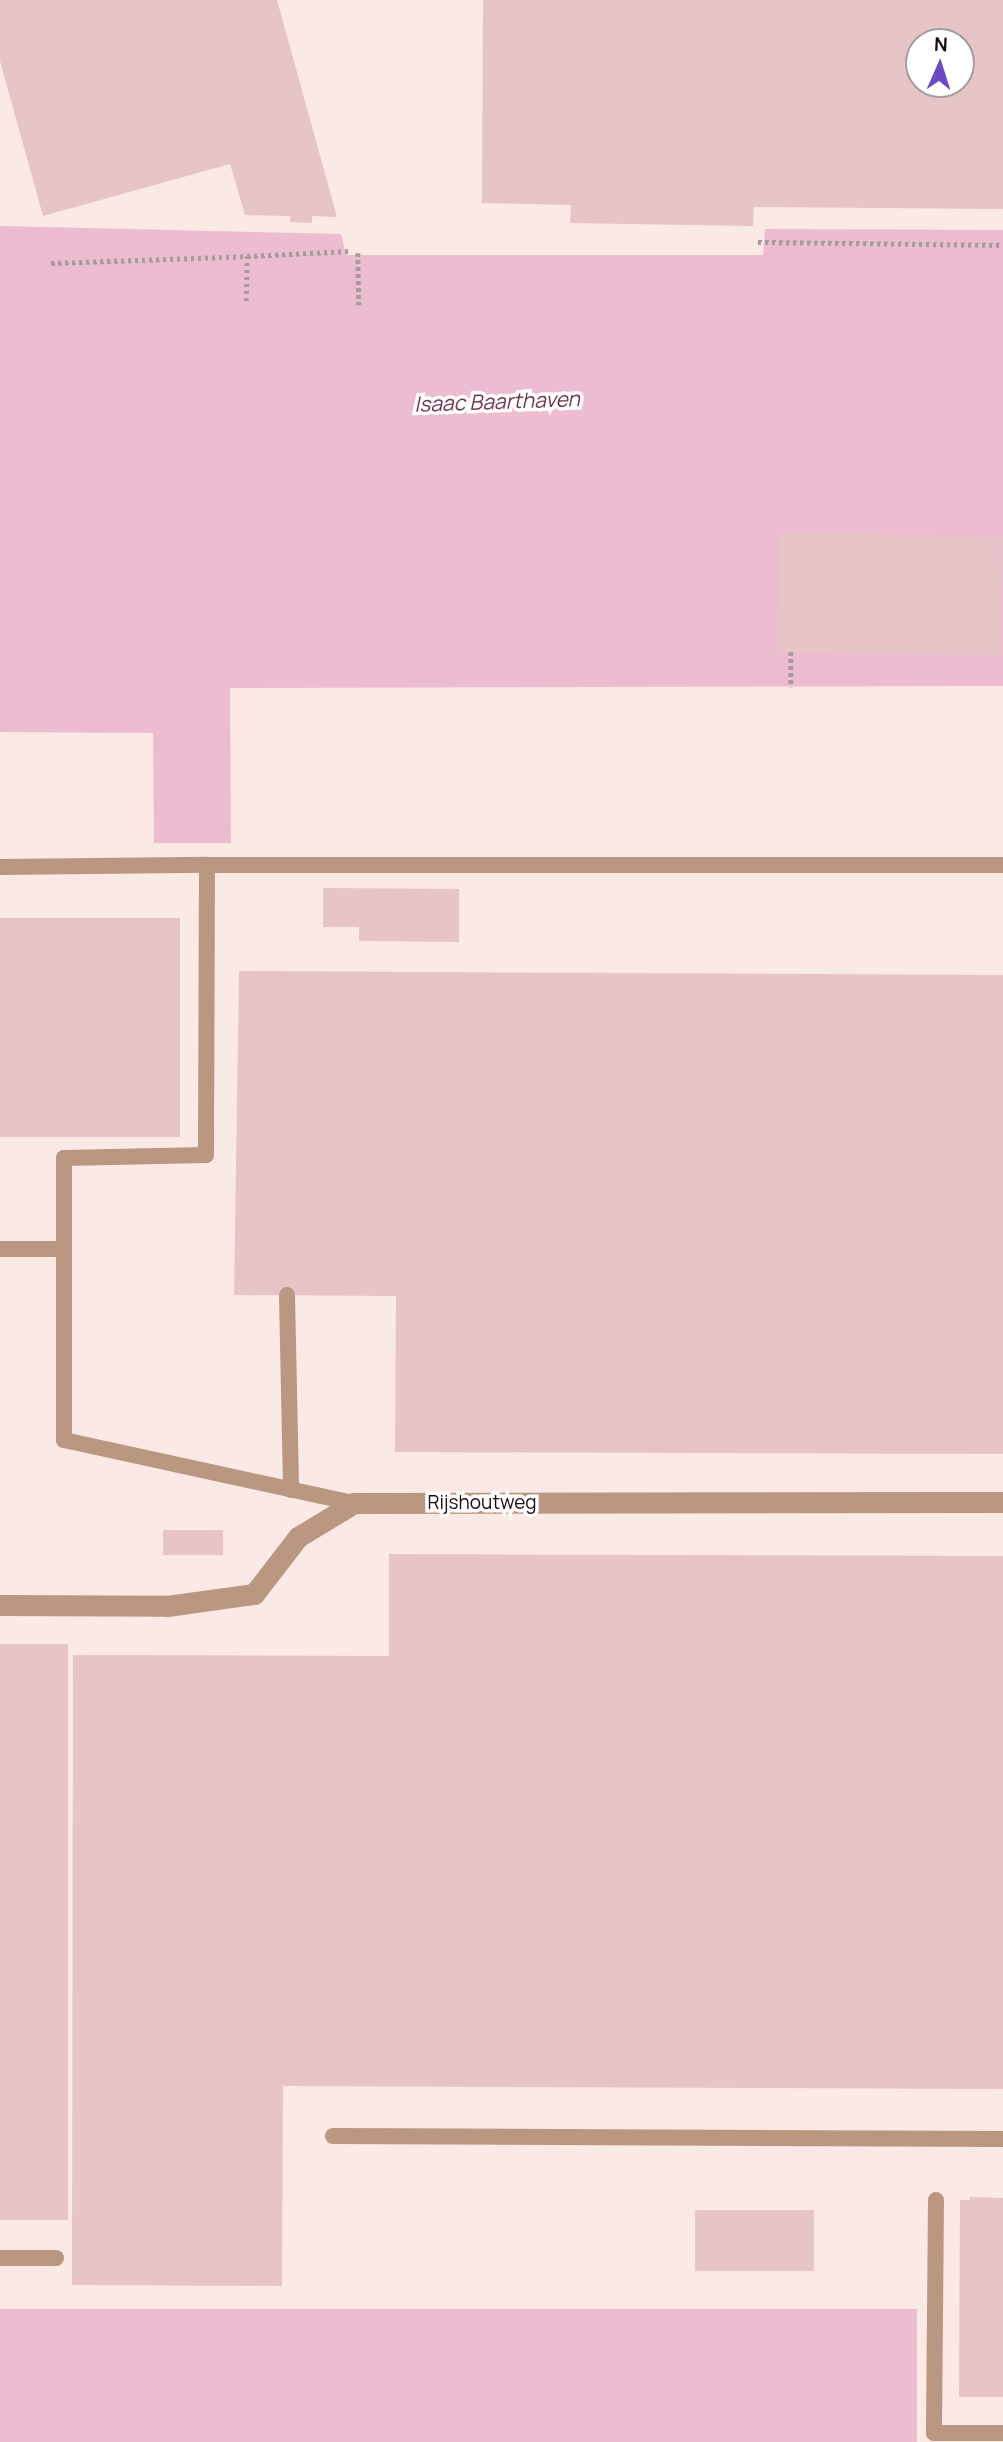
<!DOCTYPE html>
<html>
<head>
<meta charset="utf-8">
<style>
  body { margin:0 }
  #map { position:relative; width:1003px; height:2442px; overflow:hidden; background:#fbf4f3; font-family:Manrope,sans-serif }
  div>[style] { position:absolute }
  .built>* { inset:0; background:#fae9e5 }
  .water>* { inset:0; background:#ecbdd0; transform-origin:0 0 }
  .building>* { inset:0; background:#e6c4c7; transform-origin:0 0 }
  .path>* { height:4.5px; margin-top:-2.25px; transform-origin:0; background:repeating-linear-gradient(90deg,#a59d9b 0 3.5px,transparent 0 7px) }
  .lane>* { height:16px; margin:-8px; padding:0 8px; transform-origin:8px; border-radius:8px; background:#ba9780 }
  .street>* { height:21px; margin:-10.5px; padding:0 10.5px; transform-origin:10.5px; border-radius:10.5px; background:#ba9780 }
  span { translate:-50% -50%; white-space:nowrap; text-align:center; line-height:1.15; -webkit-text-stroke:7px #fff; paint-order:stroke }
  .street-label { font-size:19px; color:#180d0b }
  .water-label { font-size:21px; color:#703651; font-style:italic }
  .north { position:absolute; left:905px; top:28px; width:70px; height:70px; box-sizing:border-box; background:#fff; border:2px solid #a39e9d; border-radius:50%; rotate:3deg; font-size:19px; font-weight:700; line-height:28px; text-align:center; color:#180d0b }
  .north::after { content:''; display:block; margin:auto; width:24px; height:32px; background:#6a4bc4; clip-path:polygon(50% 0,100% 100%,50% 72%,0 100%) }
</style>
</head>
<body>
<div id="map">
  <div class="built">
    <div style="clip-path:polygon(evenodd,0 0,1003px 0,1003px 2442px,0 2442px,0 0,919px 42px,961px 42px,961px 84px,919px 84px,919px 42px)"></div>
  </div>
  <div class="water">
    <div style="clip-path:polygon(0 226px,341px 234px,346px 255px,763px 255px,765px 229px,1003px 230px,1003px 686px,230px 688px,231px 843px,154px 843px,153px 733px,0 732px)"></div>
    <div style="left:0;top:2309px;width:917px;height:133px"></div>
  </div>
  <div class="building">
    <div style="clip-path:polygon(0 0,277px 0,337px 217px,312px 216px,312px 223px,290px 222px,290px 216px,245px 215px,230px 164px,43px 216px,0 61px)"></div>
    <div style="clip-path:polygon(evenodd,483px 0,1003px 0,1003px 209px,754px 207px,753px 226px,570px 223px,571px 205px,482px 203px,483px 0,919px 42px,961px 42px,961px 84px,919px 84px,919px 42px)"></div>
    <div style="left:780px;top:533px;width:223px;height:119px;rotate:1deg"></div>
    <div style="clip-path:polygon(323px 888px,459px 889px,459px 942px,359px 941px,359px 927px,323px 927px)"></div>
    <div style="left:0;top:918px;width:180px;height:219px"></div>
    <div style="clip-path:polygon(239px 971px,1003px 975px,1003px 1454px,395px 1452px,396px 1296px,234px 1295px)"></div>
    <div style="left:163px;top:1530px;width:60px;height:25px"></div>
    <div style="clip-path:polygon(389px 1554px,1003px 1556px,1003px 2089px,283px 2086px,282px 2286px,72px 2285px,73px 1655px,389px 1656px)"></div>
    <div style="left:0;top:1644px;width:68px;height:576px"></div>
    <div style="clip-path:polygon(970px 2197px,1003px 2198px,1003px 2397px,959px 2397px,960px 2200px,970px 2200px)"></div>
    <div style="left:695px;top:2210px;width:119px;height:61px"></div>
  </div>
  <div class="path">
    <div style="left:758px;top:242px;width:245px;rotate:0.7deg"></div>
    <div style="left:358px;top:253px;width:52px;rotate:88.9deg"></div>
    <div style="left:51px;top:263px;width:196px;rotate:-2deg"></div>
    <div style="left:246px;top:301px;width:45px;rotate:-88.7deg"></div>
    <div style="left:247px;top:256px;width:102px;rotate:-2.8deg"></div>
    <div style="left:791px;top:652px;width:35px;rotate:90deg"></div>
  </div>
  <div class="lane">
    <div style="left:207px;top:865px;width:796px"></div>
    <div style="left:0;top:867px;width:207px;rotate:-0.6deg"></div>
    <div style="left:207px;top:865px;width:290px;rotate:90.2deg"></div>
    <div style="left:206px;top:1155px;width:142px;rotate:178.8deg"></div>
    <div style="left:64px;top:1158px;width:91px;rotate:90deg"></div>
    <div style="left:0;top:1249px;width:64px"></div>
    <div style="left:64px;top:1249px;width:191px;rotate:90deg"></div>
    <div style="left:64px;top:1440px;width:297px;rotate:12.3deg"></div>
    <div style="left:287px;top:1295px;width:195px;rotate:88.8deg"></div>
    <div style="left:333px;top:2136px;width:670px;rotate:0.26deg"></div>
    <div style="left:936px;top:2200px;width:233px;rotate:90.5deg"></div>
    <div style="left:934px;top:2433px;width:69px"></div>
    <div style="left:0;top:2258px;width:56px"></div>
  </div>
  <div class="street">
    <div style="left:0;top:1605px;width:167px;rotate:0.3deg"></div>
    <div style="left:167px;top:1606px;width:88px;rotate:-7.9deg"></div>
    <div style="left:254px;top:1594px;width:72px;rotate:-52.3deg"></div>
    <div style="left:298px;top:1537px;width:66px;rotate:-31.3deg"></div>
    <div style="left:354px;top:1503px;width:649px;rotate:-0.09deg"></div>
  </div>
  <div class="street-label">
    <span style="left:482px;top:1503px">Rijshoutweg</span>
  </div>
  <div class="water-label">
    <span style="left:497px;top:401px;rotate:-2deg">Isaac Baarthaven</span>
  </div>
  <div class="north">N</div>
</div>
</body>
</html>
